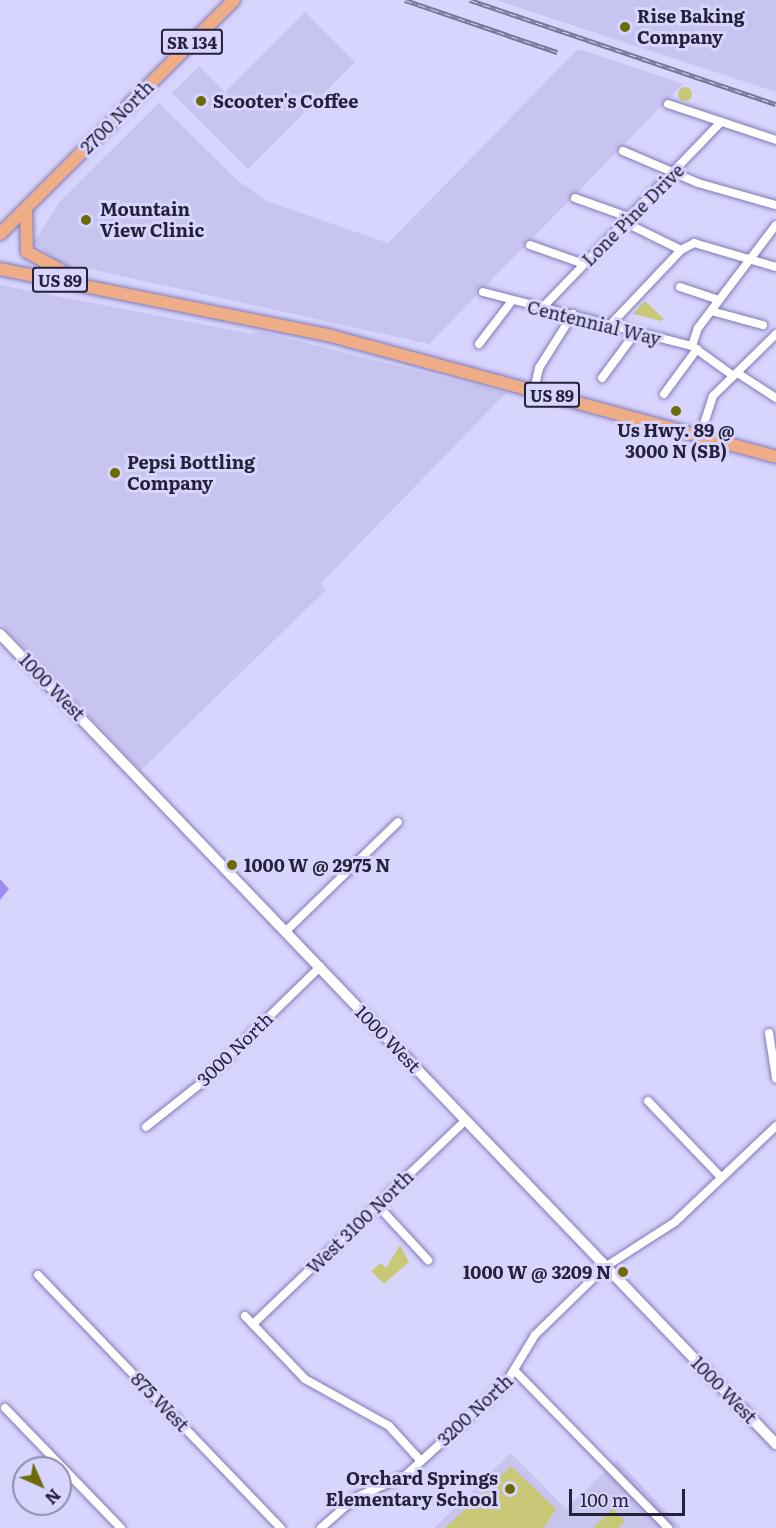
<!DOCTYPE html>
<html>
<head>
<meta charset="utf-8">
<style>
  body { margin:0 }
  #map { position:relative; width:776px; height:1528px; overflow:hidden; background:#d7d4fd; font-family:Literata,serif }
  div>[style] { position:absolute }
  .built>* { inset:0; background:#c8c4f0 }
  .green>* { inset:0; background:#c8c877 }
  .round { border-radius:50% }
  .water>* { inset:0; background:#9b8df3 }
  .roads { filter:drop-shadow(0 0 2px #817bb8) drop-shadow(0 0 2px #817bb8) }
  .minor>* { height:8px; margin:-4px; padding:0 4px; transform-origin:4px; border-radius:4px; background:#fff }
  .tertiary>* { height:10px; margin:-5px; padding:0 5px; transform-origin:5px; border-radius:5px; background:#fff }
  .primary>* { height:12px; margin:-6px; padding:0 6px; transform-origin:6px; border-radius:6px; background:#eead86 }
  .rail>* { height:4.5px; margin-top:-2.25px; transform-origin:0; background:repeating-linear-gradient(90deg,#d7d4fd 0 7px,#797697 0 14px); box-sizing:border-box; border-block:2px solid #797697 }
  .dots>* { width:16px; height:16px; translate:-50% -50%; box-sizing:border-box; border:3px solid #d7d4fd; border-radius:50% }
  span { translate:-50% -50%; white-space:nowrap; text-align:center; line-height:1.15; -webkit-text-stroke:6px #d7d4fd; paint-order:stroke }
  .shield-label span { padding:2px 4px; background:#d7d4fd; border:2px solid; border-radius:4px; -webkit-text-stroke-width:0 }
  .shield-label { font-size:16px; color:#24213a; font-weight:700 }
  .poi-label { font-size:18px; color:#24213a; font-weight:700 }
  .left { translate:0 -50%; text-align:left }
  .right { translate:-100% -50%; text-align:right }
  .street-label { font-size:18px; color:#24213a }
  .north { position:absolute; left:12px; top:1456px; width:60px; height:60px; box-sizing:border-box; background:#d7d4fd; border:2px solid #8f8caf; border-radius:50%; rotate:135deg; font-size:16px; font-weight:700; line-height:24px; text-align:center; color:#24213a }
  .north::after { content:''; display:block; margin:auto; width:21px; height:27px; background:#6d6b09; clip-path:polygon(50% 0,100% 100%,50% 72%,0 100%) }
  .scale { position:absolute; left:569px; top:1489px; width:116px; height:27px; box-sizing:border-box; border:3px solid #24213a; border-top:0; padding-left:8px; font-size:18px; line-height:21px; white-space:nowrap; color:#24213a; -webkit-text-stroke:4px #d7d4fd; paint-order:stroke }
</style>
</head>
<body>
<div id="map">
  <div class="built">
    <div style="clip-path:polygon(496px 0,776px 0,776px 92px,718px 73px)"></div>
    <div style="clip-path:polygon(305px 12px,355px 62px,248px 169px,172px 93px,199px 66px,225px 92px)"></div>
    <div style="clip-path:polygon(578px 49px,683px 84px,429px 344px,58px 262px,34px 242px,60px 201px,159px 103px,237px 180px,269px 202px,388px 243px)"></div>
    <div style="clip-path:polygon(0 285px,252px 334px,258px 331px,506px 393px,321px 583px,326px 590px,141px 770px,0 623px)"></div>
    <div style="clip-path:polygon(511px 1453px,566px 1509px,617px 1460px,682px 1528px,434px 1528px)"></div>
  </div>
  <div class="green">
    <div class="round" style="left:678px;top:87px;width:14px;height:14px"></div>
    <div style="clip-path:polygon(645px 301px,664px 319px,661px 321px,633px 314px)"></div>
    <div style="clip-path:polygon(400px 1245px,409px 1262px,384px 1284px,371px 1271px,381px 1263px,386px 1268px)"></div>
    <div style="clip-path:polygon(511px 1466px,556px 1509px,544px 1528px,445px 1528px)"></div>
    <div style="clip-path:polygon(613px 1508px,625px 1521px,618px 1528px,593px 1528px)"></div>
  </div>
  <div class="water">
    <div style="clip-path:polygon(0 879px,9px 889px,0 900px)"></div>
  </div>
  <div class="roads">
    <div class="minor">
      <div style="left:668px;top:104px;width:114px;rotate:18.4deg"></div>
      <div style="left:623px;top:151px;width:82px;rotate:23.1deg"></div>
      <div style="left:698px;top:183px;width:81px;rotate:15.8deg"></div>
      <div style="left:575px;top:198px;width:59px;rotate:19.7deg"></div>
      <div style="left:626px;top:223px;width:61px;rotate:26.1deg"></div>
      <div style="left:681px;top:250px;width:15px;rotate:-28deg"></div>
      <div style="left:694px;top:243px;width:85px;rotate:16.3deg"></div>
      <div style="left:530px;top:245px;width:57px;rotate:19.4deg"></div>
      <div style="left:680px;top:287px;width:41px;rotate:18.4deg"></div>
      <div style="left:483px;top:292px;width:216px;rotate:14.5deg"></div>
      <div style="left:692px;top:346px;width:49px;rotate:35.9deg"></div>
      <div style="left:543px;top:307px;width:257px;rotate:-46.1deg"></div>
      <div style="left:711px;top:311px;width:54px;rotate:15.1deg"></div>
      <div style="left:611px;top:324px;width:102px;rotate:-46.6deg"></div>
      <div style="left:479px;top:344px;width:53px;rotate:-52.7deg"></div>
      <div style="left:692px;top:346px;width:19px;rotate:-72deg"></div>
      <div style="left:698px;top:328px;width:129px;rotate:-52.9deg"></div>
      <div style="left:739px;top:374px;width:44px;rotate:33deg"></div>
      <div style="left:602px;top:378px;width:57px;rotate:-53.5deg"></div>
      <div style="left:534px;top:390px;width:23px;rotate:-77deg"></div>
      <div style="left:539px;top:368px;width:64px;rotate:-57.8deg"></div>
      <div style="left:664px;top:394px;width:56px;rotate:-53.7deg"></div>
      <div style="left:700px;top:436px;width:42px;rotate:-72deg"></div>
      <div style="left:713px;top:396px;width:88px;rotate:-44.5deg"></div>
      <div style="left:286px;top:931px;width:156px;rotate:-44.2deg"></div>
      <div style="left:769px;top:1033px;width:46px;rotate:81.2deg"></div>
      <div style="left:648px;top:1101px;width:105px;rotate:46.2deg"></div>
      <div style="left:146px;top:1127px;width:69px;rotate:-38.5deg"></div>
      <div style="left:200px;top:1084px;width:168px;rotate:-44.3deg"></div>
      <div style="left:378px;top:1206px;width:74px;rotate:47.2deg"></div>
      <div style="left:38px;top:1275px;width:351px;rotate:46.2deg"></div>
      <div style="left:245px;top:1316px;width:87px;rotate:46.4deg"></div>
      <div style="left:305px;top:1379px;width:96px;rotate:29.2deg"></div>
      <div style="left:389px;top:1426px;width:47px;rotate:47.6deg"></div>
      <div style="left:253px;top:1324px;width:295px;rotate:-43.8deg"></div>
      <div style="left:516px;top:1372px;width:218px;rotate:45.7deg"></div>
      <div style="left:5px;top:1408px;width:167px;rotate:46deg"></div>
      <div style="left:321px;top:1528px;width:45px;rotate:-41.4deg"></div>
      <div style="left:355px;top:1498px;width:56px;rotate:-24.3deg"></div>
      <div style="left:406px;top:1475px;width:136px;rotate:-42.6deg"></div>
      <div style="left:506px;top:1383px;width:56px;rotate:-58.9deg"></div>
      <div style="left:535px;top:1335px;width:98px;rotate:-44.2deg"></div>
      <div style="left:605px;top:1267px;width:83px;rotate:-32.7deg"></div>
      <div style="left:675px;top:1222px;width:139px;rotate:-43.5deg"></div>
    </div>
    <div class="tertiary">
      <div style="left:0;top:634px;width:1122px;rotate:46.23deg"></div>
    </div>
    <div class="primary">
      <div style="left:26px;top:208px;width:44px;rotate:88.7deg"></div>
      <div style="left:27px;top:252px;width:57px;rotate:28.4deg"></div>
      <div style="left:0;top:234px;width:331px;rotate:-45deg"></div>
      <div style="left:0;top:269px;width:335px;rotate:11.4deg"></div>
      <div style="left:328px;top:335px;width:464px;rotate:15.2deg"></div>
    </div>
  </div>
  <div class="rail">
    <div style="left:405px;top:0;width:161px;rotate:18.9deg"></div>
    <div style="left:470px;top:0;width:323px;rotate:18.8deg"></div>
  </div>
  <div class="dots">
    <div style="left:625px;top:27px;background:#6d6b09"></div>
    <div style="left:201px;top:101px;background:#6d6b09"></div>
    <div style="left:86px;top:220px;background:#6d6b09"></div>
    <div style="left:676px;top:411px;background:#6d6b09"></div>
    <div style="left:115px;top:473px;background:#6d6b09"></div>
    <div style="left:232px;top:865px;background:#6d6b09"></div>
    <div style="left:623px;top:1272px;background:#6d6b09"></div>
    <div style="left:510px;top:1489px;background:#6d6b09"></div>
  </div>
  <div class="shield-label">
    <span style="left:192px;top:42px">SR 134</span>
    <span style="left:60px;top:280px">US 89</span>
    <span style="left:552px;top:395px">US 89</span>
  </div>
  <div class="poi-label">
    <span class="left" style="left:637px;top:27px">Rise Baking<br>Company</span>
    <span class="left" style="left:213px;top:101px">Scooter's Coffee</span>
    <span class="left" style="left:100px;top:220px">Mountain<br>View Clinic</span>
    <span style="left:676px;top:441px">Us Hwy. 89 @<br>3000 N (SB)</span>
    <span class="left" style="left:127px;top:473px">Pepsi Bottling<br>Company</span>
    <span class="left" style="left:244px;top:865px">1000 W @ 2975 N</span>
    <span class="right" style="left:611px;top:1272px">1000 W @ 3209 N</span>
    <span class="right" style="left:498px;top:1489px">Orchard Springs<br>Elementary School</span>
  </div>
  <div class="street-label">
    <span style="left:117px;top:117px;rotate:-45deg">2700 North</span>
    <span style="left:633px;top:215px;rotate:-45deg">Lone Pine Drive</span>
    <span style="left:594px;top:323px;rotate:14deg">Centennial Way</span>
    <span style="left:52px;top:687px;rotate:46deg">1000 West</span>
    <span style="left:388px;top:1039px;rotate:46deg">1000 West</span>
    <span style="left:235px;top:1049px;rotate:-44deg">3000 North</span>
    <span style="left:360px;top:1222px;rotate:-44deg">West 3100 North</span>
    <span style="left:724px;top:1390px;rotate:46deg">1000 West</span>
    <span style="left:160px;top:1402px;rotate:46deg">875 West</span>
    <span style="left:475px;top:1410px;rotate:-43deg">3200 North</span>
  </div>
  <div class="north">N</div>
  <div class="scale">100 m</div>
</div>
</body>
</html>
